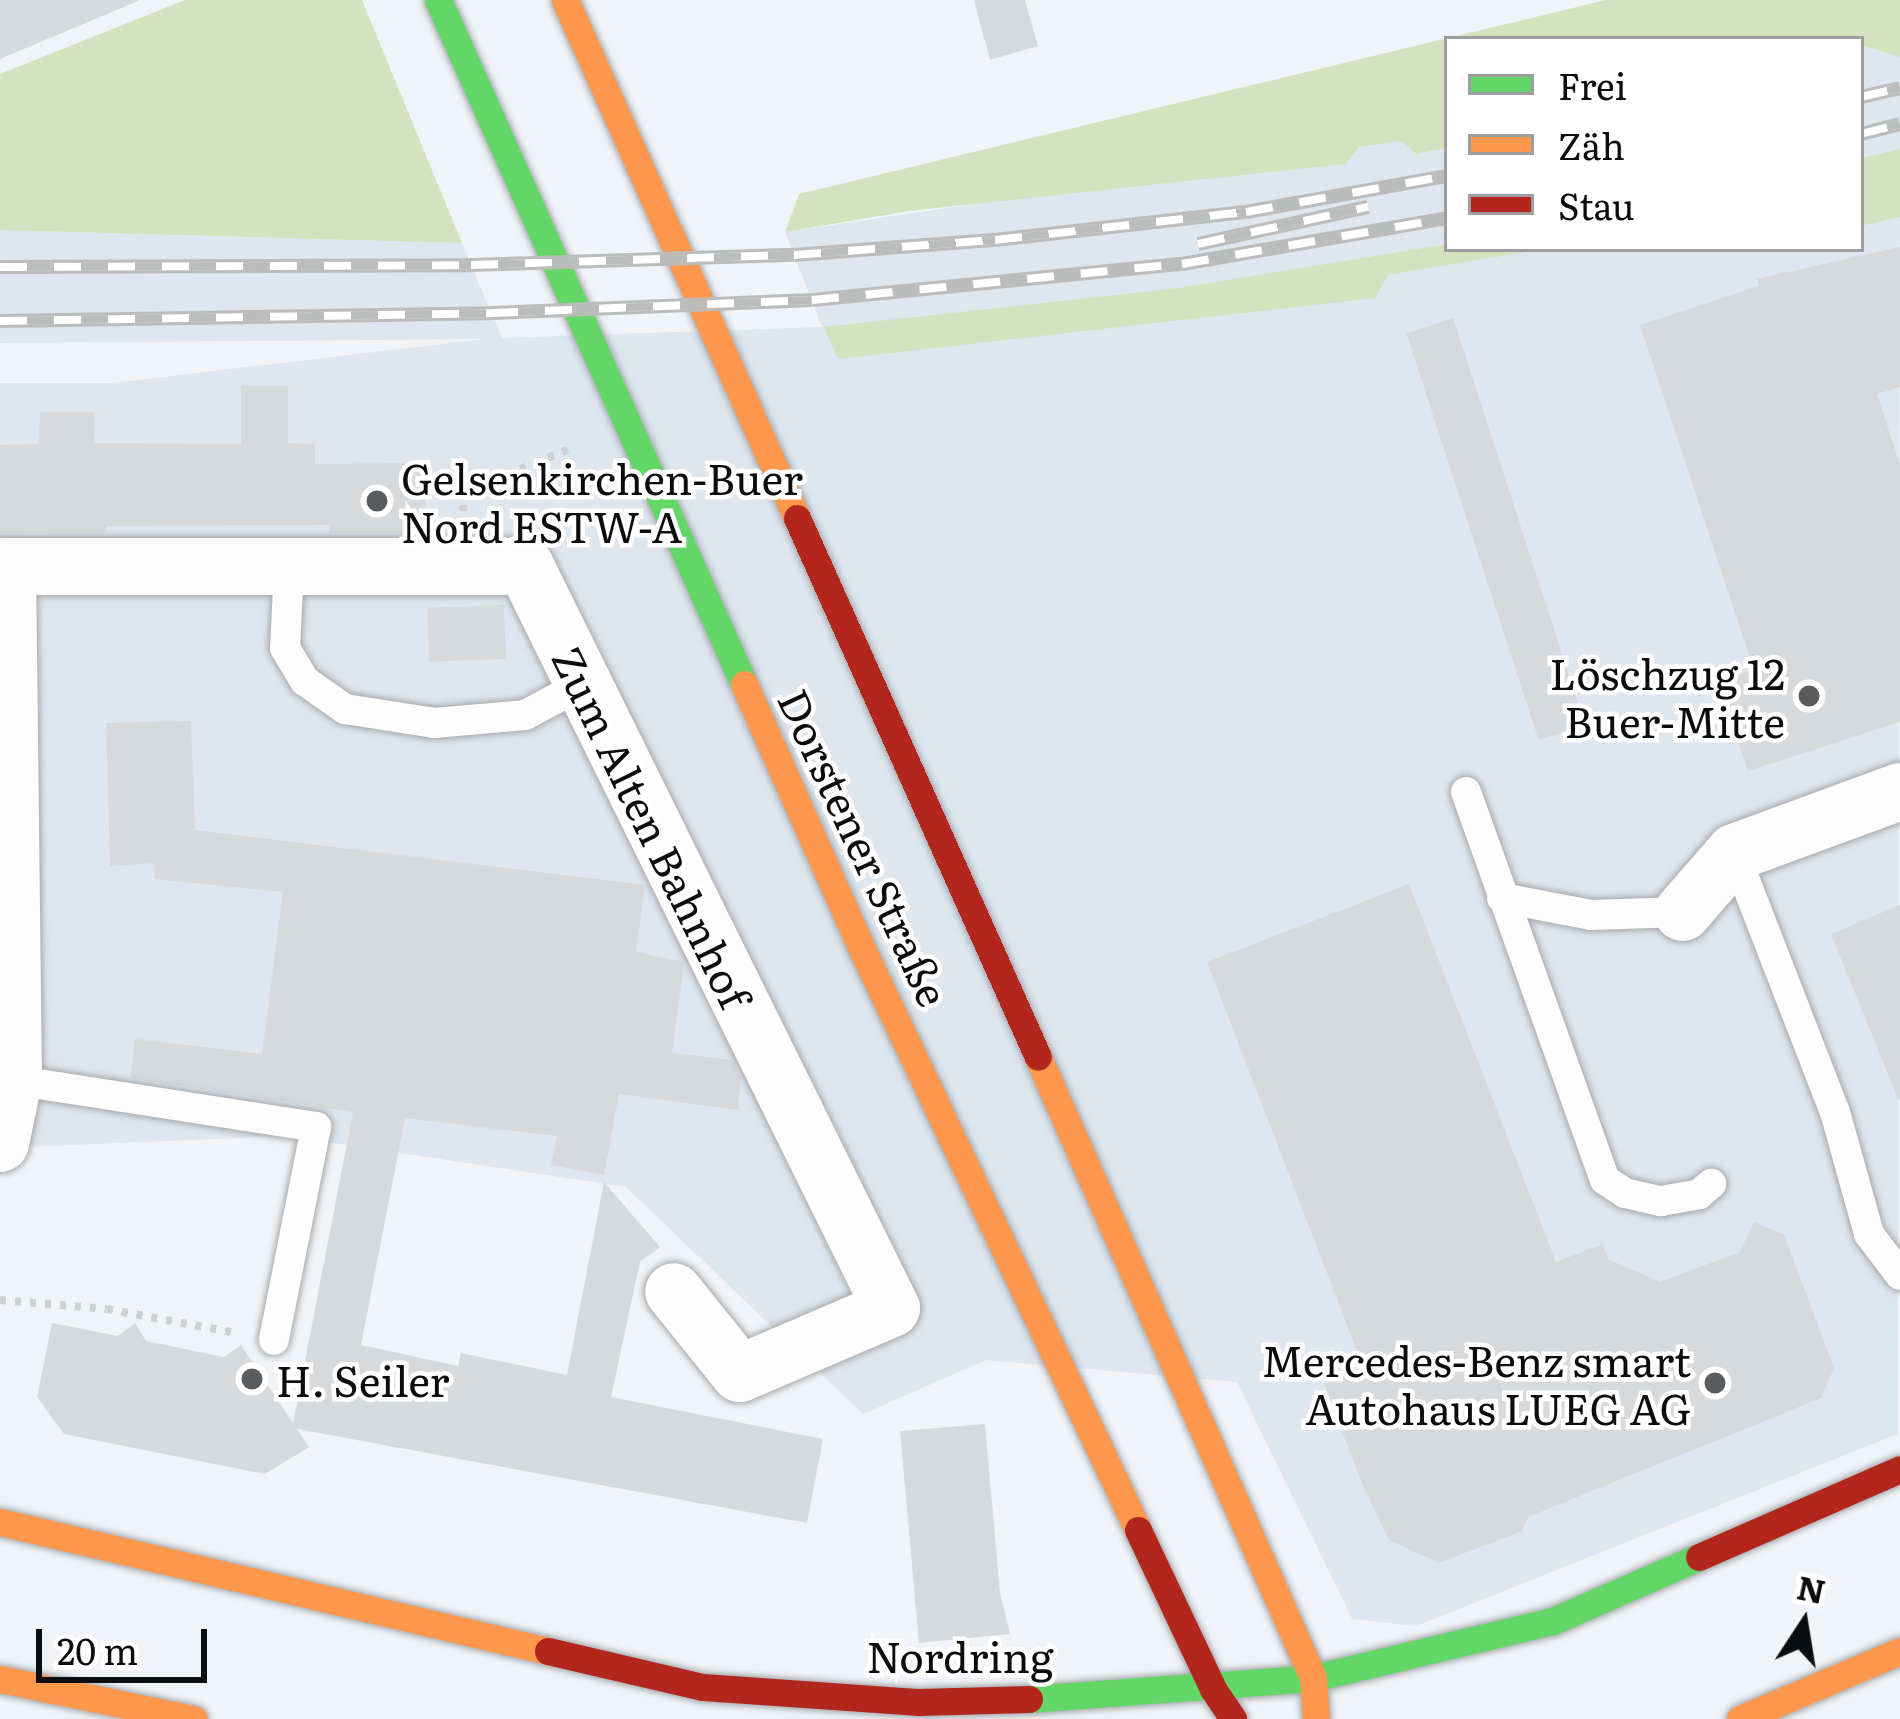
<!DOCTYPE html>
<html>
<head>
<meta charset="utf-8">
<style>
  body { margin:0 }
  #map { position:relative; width:1900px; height:1719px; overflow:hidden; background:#f0f4f8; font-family:Literata,serif }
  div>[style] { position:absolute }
  .built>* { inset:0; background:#dee6ef }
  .green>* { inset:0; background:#d5e2bf }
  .building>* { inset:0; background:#d7dadc; transform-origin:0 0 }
  .path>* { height:8px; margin-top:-4px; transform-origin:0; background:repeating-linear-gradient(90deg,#cfd0d2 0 6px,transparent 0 15px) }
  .roads { filter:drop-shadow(0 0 3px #a7aaad) drop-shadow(0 0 3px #a7aaad) }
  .lane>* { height:30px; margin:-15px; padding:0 15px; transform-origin:15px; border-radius:15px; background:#fdfdfe }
  .street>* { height:57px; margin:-28.5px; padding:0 28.5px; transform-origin:28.5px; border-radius:28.5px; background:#fdfdfe }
  .fast>* { height:27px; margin:-13.5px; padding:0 13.5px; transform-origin:13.5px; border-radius:13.5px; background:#63d668 }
  .slow>* { height:27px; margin:-13.5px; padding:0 13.5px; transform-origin:13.5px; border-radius:13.5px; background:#ff974d }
  .jam>* { height:27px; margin:-13.5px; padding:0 13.5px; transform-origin:13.5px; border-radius:13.5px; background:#b3261e }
  .rail>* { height:14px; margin-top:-7px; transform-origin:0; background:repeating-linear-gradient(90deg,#fff 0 27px,#bbbdbd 0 54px); box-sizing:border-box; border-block:3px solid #bbbdbd }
  .dots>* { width:33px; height:33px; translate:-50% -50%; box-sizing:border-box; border:6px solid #fff; border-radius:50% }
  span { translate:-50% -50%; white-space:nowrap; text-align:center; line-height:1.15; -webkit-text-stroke:9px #fff; paint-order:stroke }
  .poi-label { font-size:42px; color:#0a0c0e }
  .left { translate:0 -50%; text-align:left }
  .right { translate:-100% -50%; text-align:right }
  .street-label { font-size:42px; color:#0a0c0e }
  .legend { position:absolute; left:1444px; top:36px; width:420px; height:216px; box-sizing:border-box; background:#fff; border:3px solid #9d9e9f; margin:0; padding:15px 21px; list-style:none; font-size:36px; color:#0a0c0e }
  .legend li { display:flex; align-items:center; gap:24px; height:60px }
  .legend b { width:60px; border:3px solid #9d9e9f }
  .north { position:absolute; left:1744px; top:1563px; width:120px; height:120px; -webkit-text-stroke:9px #fff; paint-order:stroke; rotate:12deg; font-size:33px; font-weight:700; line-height:48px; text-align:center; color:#0a0c0e }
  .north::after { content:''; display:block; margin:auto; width:42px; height:54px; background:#0a0c0e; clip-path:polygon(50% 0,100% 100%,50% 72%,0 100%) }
  .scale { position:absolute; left:36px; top:1629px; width:171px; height:54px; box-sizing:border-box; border:6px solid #0a0c0e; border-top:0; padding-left:15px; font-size:36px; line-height:42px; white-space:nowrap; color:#0a0c0e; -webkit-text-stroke:9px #fff; paint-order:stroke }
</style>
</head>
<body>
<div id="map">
  <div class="built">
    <div style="clip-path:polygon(1869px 43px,1900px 57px,1900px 149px,1861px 158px,1861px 45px)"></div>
    <div style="clip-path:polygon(1401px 141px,1416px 154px,1447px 148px,1447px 244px,1179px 288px,1388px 275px,1546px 249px,1861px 249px,1861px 226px,1900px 217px,1898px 1434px,1416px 1626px,1352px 1619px,1237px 1382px,986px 1360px,863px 1414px,626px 1187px,287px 1136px,0 1148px,0 383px,112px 383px,485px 339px,0 343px,0 230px,462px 243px,502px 338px,822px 327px,785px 232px)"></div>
  </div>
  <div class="green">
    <div style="clip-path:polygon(185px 0,362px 0,462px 243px,0 230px,0 74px)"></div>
    <div style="clip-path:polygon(1606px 0,1900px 0,1900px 57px,1861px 45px,1861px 39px,1447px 39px,1447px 148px,1416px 154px,1401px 141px,1359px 147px,1345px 164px,909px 211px,785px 232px,799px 194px)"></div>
    <div style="clip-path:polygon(1900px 149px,1900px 217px,1861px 226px,1861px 158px)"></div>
    <div style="clip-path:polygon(1447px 244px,1447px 249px,1546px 249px,1388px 275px,1375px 298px,838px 359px,824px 327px,1179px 288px)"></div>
  </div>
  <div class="building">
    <div style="clip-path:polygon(0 0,138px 0,138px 1px,0 59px)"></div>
    <div style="clip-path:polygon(974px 0,1025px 0,1038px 46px,990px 60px)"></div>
    <div style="clip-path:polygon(1900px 247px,1900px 387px,1877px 394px,1900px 465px,1900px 722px,1748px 771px,1718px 681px,1754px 670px,1640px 325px,1759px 286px,1757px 279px)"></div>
    <div style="left:1453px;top:318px;width:428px;height:49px;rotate:72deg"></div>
    <div style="clip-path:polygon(241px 386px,288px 386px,288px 443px,315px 444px,315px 464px,423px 463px,427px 533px,329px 533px,329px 525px,106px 526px,106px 532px,0 533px,0 445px,39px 444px,40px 412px,95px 412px,94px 443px,241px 444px)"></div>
    <div style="left:504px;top:605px;width:54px;height:77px;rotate:88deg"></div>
    <div style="clip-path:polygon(191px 721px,195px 830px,645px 885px,636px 952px,684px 962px,672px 1053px,732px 1060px,741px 1078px,738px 1110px,619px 1094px,604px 1175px,551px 1165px,557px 1136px,405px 1118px,361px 1345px,458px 1366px,461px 1353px,567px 1375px,604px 1182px,660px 1247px,640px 1262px,611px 1397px,823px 1439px,807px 1523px,297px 1429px,309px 1447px,265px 1474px,64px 1434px,37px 1397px,52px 1323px,118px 1336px,135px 1323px,146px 1341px,224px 1357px,241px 1345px,293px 1423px,353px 1112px,130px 1078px,135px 1039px,262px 1054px,283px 892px,155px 879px,154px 863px,110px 866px,106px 723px)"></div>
    <div style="clip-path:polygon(1409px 884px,1556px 1262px,1603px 1244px,1608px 1259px,1660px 1282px,1740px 1252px,1754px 1222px,1784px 1235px,1834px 1368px,1821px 1398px,1528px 1517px,1522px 1531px,1439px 1563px,1389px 1540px,1362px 1483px,1324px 1384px,1364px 1369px,1207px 962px)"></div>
    <div style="clip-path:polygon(1900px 905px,1900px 1099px,1898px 1099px,1831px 934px)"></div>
    <div style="clip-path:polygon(985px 1424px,1000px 1594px,1010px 1634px,919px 1643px,900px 1431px)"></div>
  </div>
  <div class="path">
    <div style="left:463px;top:511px;width:19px;rotate:-84deg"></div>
    <div style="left:465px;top:492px;width:116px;rotate:-22.4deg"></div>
    <div style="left:0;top:1300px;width:107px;rotate:4.8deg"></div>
    <div style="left:107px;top:1309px;width:131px;rotate:10.5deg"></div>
  </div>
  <div class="roads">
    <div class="lane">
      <div style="left:289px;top:567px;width:81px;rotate:92.8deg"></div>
      <div style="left:285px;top:648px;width:39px;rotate:59deg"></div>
      <div style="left:305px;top:681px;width:49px;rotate:35deg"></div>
      <div style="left:345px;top:709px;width:90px;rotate:8.9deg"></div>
      <div style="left:434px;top:723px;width:91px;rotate:-5deg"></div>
      <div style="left:525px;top:715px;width:66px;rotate:-28.1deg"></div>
      <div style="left:1466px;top:792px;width:412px;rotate:70.3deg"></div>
      <div style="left:1605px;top:1180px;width:24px;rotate:33deg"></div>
      <div style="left:1625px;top:1193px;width:37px;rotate:13deg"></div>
      <div style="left:1661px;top:1201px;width:39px;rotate:-10deg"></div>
      <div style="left:1699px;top:1194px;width:16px;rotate:-40deg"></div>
      <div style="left:1734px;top:852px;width:279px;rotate:68.8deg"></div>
      <div style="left:1835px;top:1112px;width:127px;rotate:74.4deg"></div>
      <div style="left:1869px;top:1234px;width:51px;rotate:52.9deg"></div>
      <div style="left:1502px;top:898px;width:91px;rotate:10.8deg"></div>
      <div style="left:1591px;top:915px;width:91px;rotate:-1.9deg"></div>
      <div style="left:13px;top:1080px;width:307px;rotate:8.8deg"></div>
      <div style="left:316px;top:1127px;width:217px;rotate:101.2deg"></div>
    </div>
    <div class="street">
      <div style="left:0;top:566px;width:7px"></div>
      <div style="left:7px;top:566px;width:514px;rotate:89.33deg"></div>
      <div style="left:13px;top:1080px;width:64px;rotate:101.7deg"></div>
      <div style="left:7px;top:566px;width:518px"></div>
      <div style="left:525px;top:566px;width:827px;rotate:63.74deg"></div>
      <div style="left:891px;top:1308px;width:165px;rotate:156.8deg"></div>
      <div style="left:739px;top:1373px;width:105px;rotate:-128.8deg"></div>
      <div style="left:1682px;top:912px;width:79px;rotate:-49.1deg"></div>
      <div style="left:1734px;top:852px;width:177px;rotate:-20.2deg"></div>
    </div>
    <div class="fast">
      <div style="left:438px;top:0;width:749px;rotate:65.9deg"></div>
      <div style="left:1029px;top:1699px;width:285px;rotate:-4.2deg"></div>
      <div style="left:1313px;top:1678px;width:247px;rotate:-13.4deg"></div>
      <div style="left:1553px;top:1621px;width:159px;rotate:-23.7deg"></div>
    </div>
    <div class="slow">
      <div style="left:565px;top:0;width:568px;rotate:65.87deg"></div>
      <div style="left:744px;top:684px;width:292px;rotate:66deg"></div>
      <div style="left:863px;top:951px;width:641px;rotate:64.59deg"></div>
      <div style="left:1038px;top:1057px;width:679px;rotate:66.11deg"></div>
      <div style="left:1313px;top:1678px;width:41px;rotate:85.8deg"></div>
      <div style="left:0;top:1522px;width:563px;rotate:13.25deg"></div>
      <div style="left:0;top:1679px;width:198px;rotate:11.7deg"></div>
      <div style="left:1740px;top:1719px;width:174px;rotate:-23deg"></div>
    </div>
    <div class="jam">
      <div style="left:797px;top:518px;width:590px;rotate:65.91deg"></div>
      <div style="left:1138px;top:1530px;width:176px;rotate:64.7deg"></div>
      <div style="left:1213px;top:1689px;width:36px;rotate:56deg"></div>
      <div style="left:1699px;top:1557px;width:219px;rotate:-23.6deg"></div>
      <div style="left:548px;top:1651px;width:159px;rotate:13.1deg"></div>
      <div style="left:703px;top:1687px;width:217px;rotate:4deg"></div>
      <div style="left:919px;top:1702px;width:110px;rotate:-1.6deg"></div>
    </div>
  </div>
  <div class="rail">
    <div style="left:1861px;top:97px;width:40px;rotate:-13deg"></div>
    <div style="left:1861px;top:134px;width:40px;rotate:-14.4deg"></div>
    <div style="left:1198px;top:244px;width:174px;rotate:-12.3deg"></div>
    <div style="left:0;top:267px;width:471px;rotate:-0.2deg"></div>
    <div style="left:471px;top:265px;width:323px;rotate:-1.8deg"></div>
    <div style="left:794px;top:255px;width:202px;rotate:-4.3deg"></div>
    <div style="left:995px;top:240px;width:253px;rotate:-6.4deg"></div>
    <div style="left:1246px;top:212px;width:204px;rotate:-10.2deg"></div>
    <div style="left:0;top:321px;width:491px;rotate:-0.9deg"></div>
    <div style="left:491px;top:313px;width:321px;rotate:-2.3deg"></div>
    <div style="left:812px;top:300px;width:372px;rotate:-5.6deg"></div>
    <div style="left:1182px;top:264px;width:269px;rotate:-9.8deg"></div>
  </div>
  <div class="dots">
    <div style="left:377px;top:501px;background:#5a5d60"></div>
    <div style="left:1809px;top:696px;background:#5a5d60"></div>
    <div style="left:252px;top:1379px;background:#5a5d60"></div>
    <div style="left:1715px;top:1383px;background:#5a5d60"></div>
  </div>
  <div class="poi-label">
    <span class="left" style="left:401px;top:501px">Gelsenkirchen-Buer<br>Nord ESTW-A</span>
    <span class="right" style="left:1785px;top:696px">Löschzug 12<br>Buer-Mitte</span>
    <span class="right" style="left:1691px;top:1383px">Mercedes-Benz smart<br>Autohaus LUEG AG</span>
    <span class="left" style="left:276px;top:1379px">H. Seiler</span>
  </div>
  <div class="street-label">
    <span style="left:653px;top:827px;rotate:64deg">Zum Alten Bahnhof</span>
    <span style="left:865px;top:847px;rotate:65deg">Dorstener Straße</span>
    <span style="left:960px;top:1655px">Nordring</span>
  </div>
  <ul class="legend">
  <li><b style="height:15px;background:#63d668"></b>Frei</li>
  <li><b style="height:15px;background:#ff974d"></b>Zäh</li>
  <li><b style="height:15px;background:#b3261e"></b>Stau</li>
  </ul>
  <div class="north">N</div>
  <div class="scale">20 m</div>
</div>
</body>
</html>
